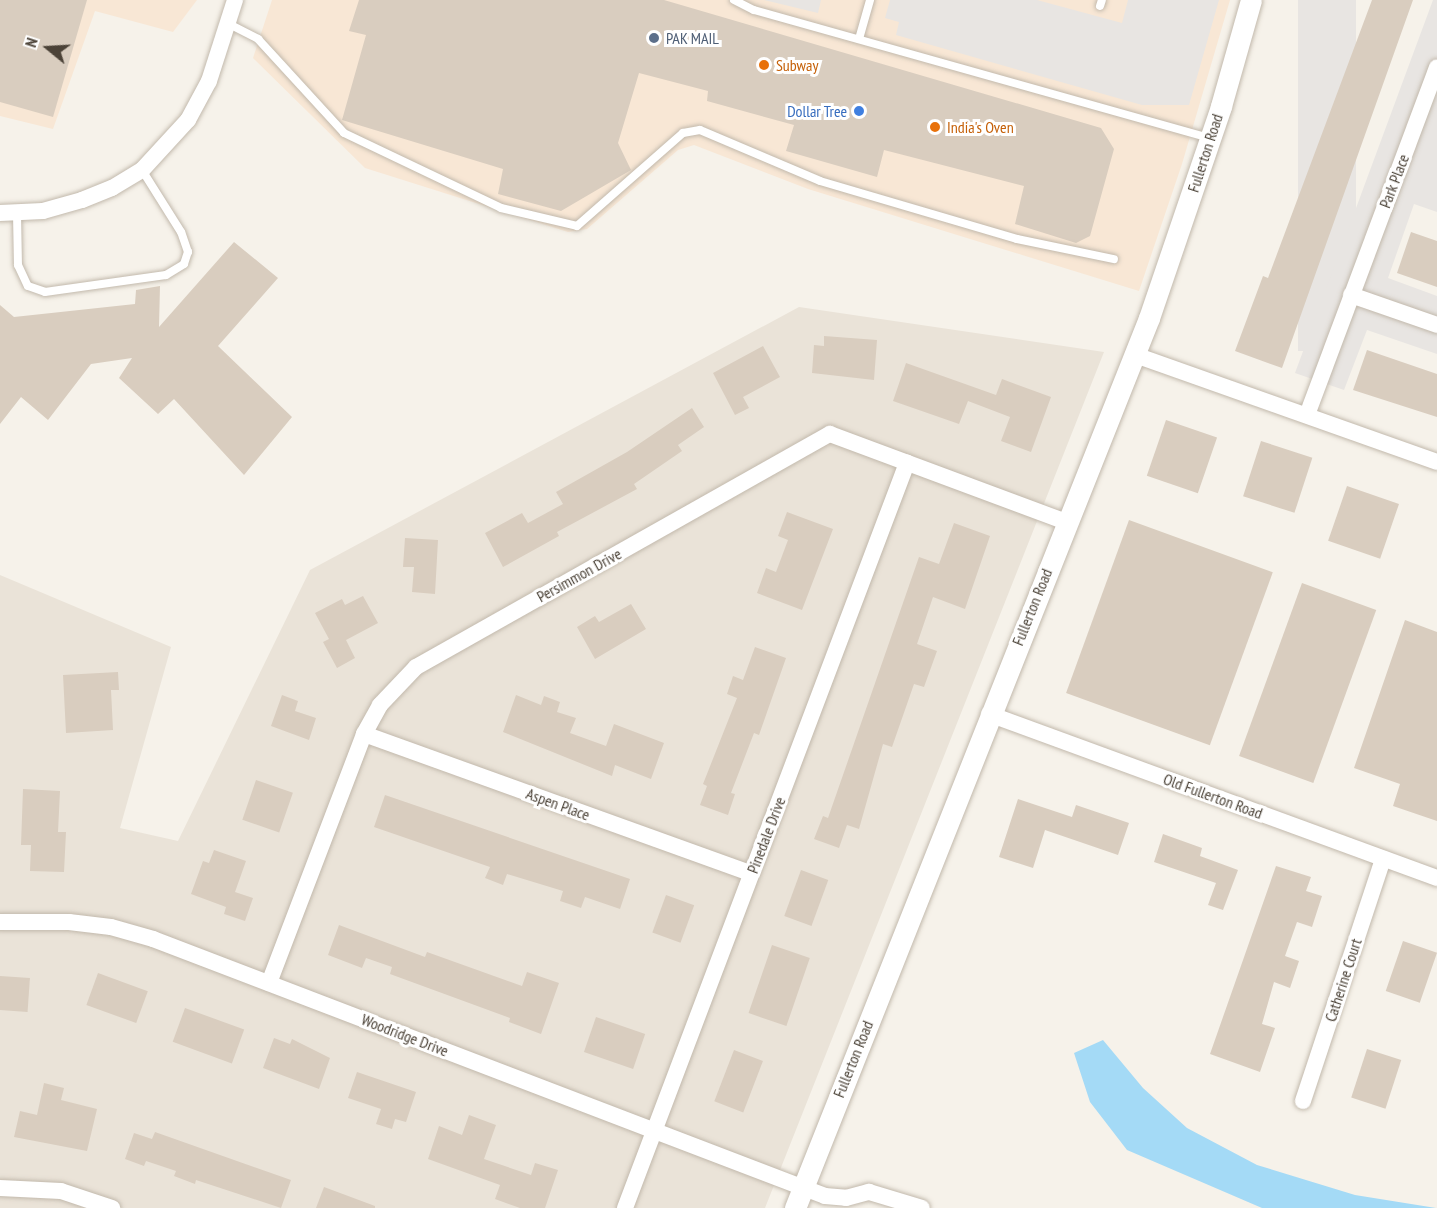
<!DOCTYPE html>
<html>
<head>
<meta charset="utf-8">
<style>
  body { margin:0 }
  #map { position:relative; width:1437px; height:1208px; overflow:hidden; background:#f6f2ea; font-family:"PT Sans Narrow",sans-serif }
  div>[style] { position:absolute }
  [style*='--x'] { left:calc(var(--x)*1px); top:calc(var(--y)*1px); width:calc(var(--w)*1px); rotate:calc(var(--a)*1deg) }
  .residential>* { inset:0; background:#eae3d8 }
  .commercial>* { inset:0; background:#f8e7d5 }
  .parking>* { inset:0; background:#e8e5e2; transform-origin:0 0 }
  .water>* { inset:0; background:#a4daf6 }
  .building>* { inset:0; background:#d9cdbf; transform-origin:0 0 }
  .roads { filter:drop-shadow(0 0 2px #c2b9ac) drop-shadow(0 0 2px #c2b9ac) }
  .service>* { height:8px; margin:-4px; padding:0 4px; transform-origin:4px; border-radius:4px; background:#fff }
  .minor>* { height:16px; margin:-8px; padding:0 8px; transform-origin:8px; border-radius:8px; background:#fff }
  .tertiary>* { height:21px; margin:-10.5px; padding:0 10.5px; transform-origin:10.5px; border-radius:10.5px; background:#fff }
  .dots>* { width:16px; height:16px; translate:-50% -50%; box-sizing:border-box; border:3px solid #fff; border-radius:50% }
  span { translate:-50% -50%; white-space:nowrap; text-align:center; line-height:1.15; -webkit-text-stroke:6px #fff; paint-order:stroke }
  .service-label { font-size:16px; color:#4e5e75 }
  .left { translate:0 -50%; text-align:left }
  .food-label { font-size:16px; color:#c56008 }
  .shop-label { font-size:16px; color:#366cbe }
  .right { translate:-100% -50%; text-align:right }
  .street-label { font-size:16px; color:#4b4237 }
  .north { position:absolute; left:18px; top:18px; width:60px; height:60px; -webkit-text-stroke:4px #fff; paint-order:stroke; rotate:288deg; font-size:16px; font-weight:700; line-height:24px; text-align:center; color:#4b4237 }
  .north::after { content:''; display:block; margin:auto; width:21px; height:27px; background:#4b4237; clip-path:polygon(50% 0,100% 100%,50% 72%,0 100%) }
</style>
</head>
<body>
<div id="map">
  <div class="residential">
    <i style="clip-path:polygon(799px 307px,1104px 352px,765px 1208px,0 1208px,0 575px,171px 647px,120px 828px,178px 841px,310px 570px)"></i>
  </div>
  <div class="commercial">
    <i style="clip-path:polygon(0 0,197px 0,173px 32px,95px 11px,53px 129px,0 116px)"></i>
    <i style="clip-path:polygon(272px 0,1230px 0,1182px 164px,1139px 291px,808px 189px,694px 145px,678px 150px,587px 229px,568px 232px,365px 168px,253px 58px)"></i>
  </div>
  <div class="parking">
    <i style="clip-path:polygon(764px 0,821px 0,818px 13px)"></i>
    <i style="clip-path:polygon(890px 0,1037px 0,1122px 23px,1128px 0,1219px 0,1189px 105px,1142px 105px,896px 35px,899px 22px,885px 18px)"></i>
    <i style="left:1298px;top:0;width:58px;height:351px"></i>
    <i style="clip-path:polygon(1433px 0,1437px 0,1437px 212px,1414px 204px,1388px 278px,1437px 296px,1437px 354px,1367px 330px,1344px 390px,1295px 373px)"></i>
  </div>
  <div class="water">
    <i style="clip-path:polygon(1103px 1040px,1143px 1088px,1187px 1128px,1257px 1165px,1355px 1195px,1436px 1208px,1262px 1208px,1127px 1150px,1090px 1102px,1074px 1053px)"></i>
  </div>
  <div class="building">
    <i style="clip-path:polygon(0 0,87px 0,53px 117px,0 102px)"></i>
    <i style="clip-path:polygon(359px 0,664px 0,1101px 128px,1114px 149px,1090px 236px,1076px 243px,1015px 224px,1024px 186px,884px 150px,877px 177px,786px 151px,794px 125px,707px 101px,708px 91px,639px 73px,618px 143px,631px 170px,561px 211px,498px 194px,503px 169px,342px 120px,366px 35px,349px 31px)"></i>
    <i style="clip-path:polygon(1372px 0,1413px 0,1282px 368px,1235px 351px,1263px 276px,1268px 278px)"></i>
    <i style="clip-path:polygon(1411px 232px,1437px 241px,1437px 287px,1397px 273px)"></i>
    <i style="clip-path:polygon(234px 242px,278px 278px,218px 346px,292px 417px,244px 475px,174px 399px,158px 414px,119px 378px,132px 358px,91px 364px,48px 420px,21px 397px,0 424px,0 305px,14px 317px,135px 304px,136px 290px,160px 286px,159px 327px)"></i>
    <i style="clip-path:polygon(824px 336px,877px 340px,874px 380px,812px 373px,814px 345px,824px 346px)"></i>
    <i style="clip-path:polygon(763px 346px,780px 377px,743px 397px,749px 408px,735px 415px,713px 373px)"></i>
    <i style="clip-path:polygon(1367px 350px,1437px 374px,1437px 417px,1353px 390px)"></i>
    <i style="clip-path:polygon(906px 363px,996px 395px,1002px 379px,1051px 397px,1031px 452px,1001px 441px,1010px 417px,968px 401px,959px 424px,893px 401px)"></i>
    <i style="clip-path:polygon(692px 408px,704px 427px,678px 445px,682px 451px,634px 484px,637px 489px,557px 532px,559px 536px,503px 567px,485px 533px,522px 513px,528px 523px,563px 504px,556px 492px,627px 452px)"></i>
    <i style="left:1166px;top:420px;width:54px;height:59px;rotate:19deg"></i>
    <i style="left:1261px;top:441px;width:54px;height:58px;rotate:18deg"></i>
    <i style="left:1347px;top:486px;width:55px;height:58px;rotate:19deg"></i>
    <i style="clip-path:polygon(787px 512px,833px 529px,802px 610px,757px 593px,766px 568px,776px 572px,788px 540px,778px 536px)"></i>
    <i style="left:1129px;top:520px;width:153px;height:184px;rotate:20deg"></i>
    <i style="clip-path:polygon(954px 523px,990px 536px,965px 609px,933px 597px,917px 644px,937px 651px,924px 687px,914px 684px,892px 747px,883px 744px,859px 829px,847px 825px,839px 848px,814px 839px,823px 816px,828px 818px,919px 557px,939px 564px)"></i>
    <i style="clip-path:polygon(405px 538px,438px 540px,435px 594px,412px 592px,414px 567px,403px 567px)"></i>
    <i style="left:1302px;top:583px;width:79px;height:184px;rotate:20deg"></i>
    <i style="clip-path:polygon(363px 596px,378px 623px,346px 640px,355px 658px,337px 668px,323px 642px,329px 639px,315px 613px,342px 599px,345px 605px)"></i>
    <i style="clip-path:polygon(631px 604px,646px 629px,595px 659px,577px 627px,595px 616px,599px 622px)"></i>
    <i style="clip-path:polygon(1405px 620px,1437px 632px,1437px 821px,1393px 806px,1400px 784px,1354px 768px)"></i>
    <i style="clip-path:polygon(755px 647px,786px 658px,759px 735px,754px 733px,731px 793px,735px 794px,728px 815px,700px 805px,707px 786px,703px 784px,737px 698px,727px 694px,733px 676px,743px 680px)"></i>
    <i style="clip-path:polygon(118px 672px,119px 690px,111px 690px,113px 730px,66px 733px,63px 675px)"></i>
    <i style="clip-path:polygon(282px 695px,298px 701px,295px 711px,316px 718px,309px 740px,271px 726px)"></i>
    <i style="clip-path:polygon(516px 695px,541px 705px,544px 696px,560px 702px,557px 712px,576px 718px,570px 733px,606px 746px,614px 724px,664px 743px,651px 779px,615px 765px,612px 776px,503px 732px)"></i>
    <i style="left:256px;top:780px;width:39px;height:42px;rotate:19deg"></i>
    <i style="clip-path:polygon(23px 789px,60px 791px,58px 832px,66px 832px,64px 872px,30px 871px,31px 845px,21px 845px)"></i>
    <i style="clip-path:polygon(385px 795px,630px 879px,620px 909px,585px 897px,581px 908px,560px 901px,563px 891px,507px 874px,503px 885px,485px 878px,490px 867px,374px 827px)"></i>
    <i style="clip-path:polygon(1018px 799px,1072px 817px,1076px 805px,1129px 823px,1118px 855px,1045px 830px,1033px 868px,999px 857px)"></i>
    <i style="clip-path:polygon(1163px 834px,1202px 848px,1200px 856px,1238px 870px,1223px 910px,1208px 905px,1216px 883px,1154px 862px)"></i>
    <i style="clip-path:polygon(214px 850px,246px 861px,235px 892px,253px 898px,245px 921px,224px 914px,226px 907px,191px 894px,203px 861px,209px 863px)"></i>
    <i style="clip-path:polygon(1276px 866px,1311px 877px,1306px 891px,1322px 896px,1312px 927px,1297px 922px,1285px 956px,1299px 961px,1290px 988px,1274px 982px,1262px 1024px,1275px 1028px,1260px 1072px,1210px 1054px)"></i>
    <i style="left:801px;top:870px;width:29px;height:49px;rotate:20deg"></i>
    <i style="left:666px;top:895px;width:30px;height:40px;rotate:20deg"></i>
    <i style="clip-path:polygon(339px 925px,425px 957px,427px 952px,522px 986px,527px 972px,559px 983px,541px 1034px,509px 1022px,510px 1018px,390px 974px,392px 967px,366px 958px,362px 968px,328px 955px)"></i>
    <i style="left:1403px;top:941px;width:36px;height:53px;rotate:19deg"></i>
    <i style="left:772px;top:945px;width:40px;height:72px;rotate:19deg"></i>
    <i style="left:98px;top:973px;width:53px;height:34px;rotate:20deg"></i>
    <i style="left:0;top:976px;width:30px;height:34px;rotate:4deg"></i>
    <i style="left:185px;top:1008px;width:63px;height:36px;rotate:20deg"></i>
    <i style="left:596px;top:1017px;width:52px;height:37px;rotate:19deg"></i>
    <i style="clip-path:polygon(274px 1038px,290px 1044px,292px 1039px,330px 1058px,319px 1089px,263px 1068px)"></i>
    <i style="left:1367px;top:1049px;width:36px;height:51px;rotate:18deg"></i>
    <i style="left:734px;top:1050px;width:31px;height:55px;rotate:21deg"></i>
    <i style="clip-path:polygon(357px 1072px,416px 1092px,406px 1122px,395px 1119px,392px 1129px,376px 1124px,381px 1109px,348px 1098px)"></i>
    <i style="clip-path:polygon(44px 1083px,64px 1088px,61px 1100px,97px 1109px,87px 1151px,14px 1137px,20px 1111px,37px 1115px)"></i>
    <i style="clip-path:polygon(469px 1115px,496px 1125px,484px 1159px,531px 1175px,535px 1163px,558px 1170px,545px 1208px,520px 1208px,495px 1199px,500px 1185px,428px 1159px,439px 1126px,462px 1135px)"></i>
    <i style="clip-path:polygon(155px 1132px,291px 1180px,281px 1208px,196px 1180px,195px 1184px,174px 1176px,176px 1171px,146px 1161px,144px 1166px,125px 1159px,134px 1133px,152px 1139px)"></i>
    <i style="clip-path:polygon(324px 1187px,375px 1206px,375px 1208px,316px 1208px)"></i>
  </div>
  <div class="roads">
    <div class="service">
      <i style="--x:734;--y:0;--w:22;--a:27"></i>
      <i style="--x:754;--y:10;--w:474;--a:15.7"></i>
      <i style="--x:1100;--y:6;--w:6;--a:-72"></i>
      <i style="--x:229;--y:24;--w:33;--a:27"></i>
      <i style="--x:258;--y:39;--w:127;--a:47.5"></i>
      <i style="--x:344;--y:133;--w:174;--a:25.5"></i>
      <i style="--x:501;--y:208;--w:78;--a:13.3"></i>
      <i style="--x:577;--y:226;--w:141;--a:-41.3"></i>
      <i style="--x:683;--y:133;--w:17;--a:-10"></i>
      <i style="--x:700;--y:130;--w:130;--a:23"></i>
      <i style="--x:820;--y:181;--w:205;--a:16.4"></i>
      <i style="--x:1017;--y:239;--w:99;--a:11.7"></i>
      <i style="--x:859;--y:39;--w:41;--a:-74.2"></i>
      <i style="--x:17;--y:214;--w:51;--a:88.9"></i>
      <i style="--x:18;--y:265;--w:23;--a:65"></i>
      <i style="--x:28;--y:286;--w:18;--a:19"></i>
      <i style="--x:45;--y:292;--w:122;--a:-8"></i>
      <i style="--x:166;--y:275;--w:21;--a:-31"></i>
      <i style="--x:184;--y:264;--w:13;--a:-72"></i>
      <i style="--x:188;--y:252;--w:21;--a:-109"></i>
      <i style="--x:181;--y:232;--w:73;--a:-122.2"></i>
    </div>
    <div class="minor">
      <i style="--x:0;--y:213;--w:43;--a:-2.7"></i>
      <i style="--x:43;--y:211;--w:41;--a:-15.8"></i>
      <i style="--x:82;--y:200;--w:32;--a:-22"></i>
      <i style="--x:112;--y:188;--w:35;--a:-31"></i>
      <i style="--x:142;--y:170;--w:68;--a:-47.4"></i>
      <i style="--x:188;--y:120;--w:44;--a:-61.7"></i>
      <i style="--x:209;--y:81;--w:85;--a:-72.2"></i>
      <i style="--x:1351;--y:295;--w:91;--a:19.2"></i>
      <i style="--x:1135;--y:355;--w:320;--a:19.5"></i>
      <i style="--x:1307;--y:415;--w:371;--a:-69.5"></i>
      <i style="--x:989;--y:714;--w:477;--a:20.1"></i>
      <i style="--x:364;--y:734;--w:411;--a:19.8"></i>
      <i style="--x:0;--y:922;--w:69;--a:0"></i>
      <i style="--x:69;--y:922;--w:42;--a:6.8"></i>
      <i style="--x:111;--y:927;--w:44;--a:15.9"></i>
      <i style="--x:153;--y:939;--w:719;--a:20.93"></i>
      <i style="--x:825;--y:1196;--w:21;--a:5"></i>
      <i style="--x:846;--y:1198;--w:24;--a:-15"></i>
      <i style="--x:869;--y:1192;--w:55;--a:16.8"></i>
      <i style="--x:269;--y:983;--w:267;--a:-69.1"></i>
      <i style="--x:364;--y:734;--w:33;--a:-61"></i>
      <i style="--x:380;--y:705;--w:52;--a:-46.5"></i>
      <i style="--x:416;--y:667;--w:475;--a:-29.4"></i>
      <i style="--x:830;--y:434;--w:252;--a:20.4"></i>
      <i style="--x:1303;--y:1101;--w:255;--a:-71.7"></i>
      <i style="--x:0;--y:1188;--w:61;--a:2.8"></i>
      <i style="--x:61;--y:1191;--w:54;--a:18.4"></i>
      <i style="--x:625;--y:1208;--w:797;--a:-69.27"></i>
    </div>
    <div class="tertiary">
      <i style="--x:795;--y:1208;--w:958;--a:-68.31"></i>
      <i style="--x:1149;--y:318;--w:224;--a:-71.2"></i>
      <i style="--x:1221;--y:106;--w:110;--a:-74.2"></i>
    </div>
  </div>
  <div class="dots">
    <i style="left:654px;top:38px;background:#5c6f8a"></i>
    <i style="left:764px;top:65px;background:#e8710a"></i>
    <i style="left:859px;top:111px;background:#3f7fe0"></i>
    <i style="left:935px;top:127px;background:#e8710a"></i>
  </div>
  <div class="service-label">
    <span class="left" style="left:666px;top:38px">PAK MAIL</span>
  </div>
  <div class="food-label">
    <span class="left" style="left:776px;top:65px">Subway</span>
    <span class="left" style="left:947px;top:127px">India's Oven</span>
  </div>
  <div class="shop-label">
    <span class="right" style="left:847px;top:111px">Dollar Tree</span>
  </div>
  <div class="street-label">
    <span style="left:1205px;top:153px;rotate:-72deg">Fullerton Road</span>
    <span style="left:1394px;top:181px;rotate:-69deg">Park Place</span>
    <span style="left:579px;top:575px;rotate:-29deg">Persimmon Drive</span>
    <span style="left:1032px;top:607px;rotate:-68deg">Fullerton Road</span>
    <span style="left:1213px;top:796px;rotate:20deg">Old Fullerton Road</span>
    <span style="left:558px;top:804px;rotate:20deg">Aspen Place</span>
    <span style="left:766px;top:835px;rotate:-69deg">Pinedale Drive</span>
    <span style="left:1343px;top:980px;rotate:-72deg">Catherine Court</span>
    <span style="left:405px;top:1035px;rotate:21deg">Woodridge Drive</span>
    <span style="left:853px;top:1059px;rotate:-68deg">Fullerton Road</span>
  </div>
  <div class="north">N</div>
</div>
</body>
</html>
